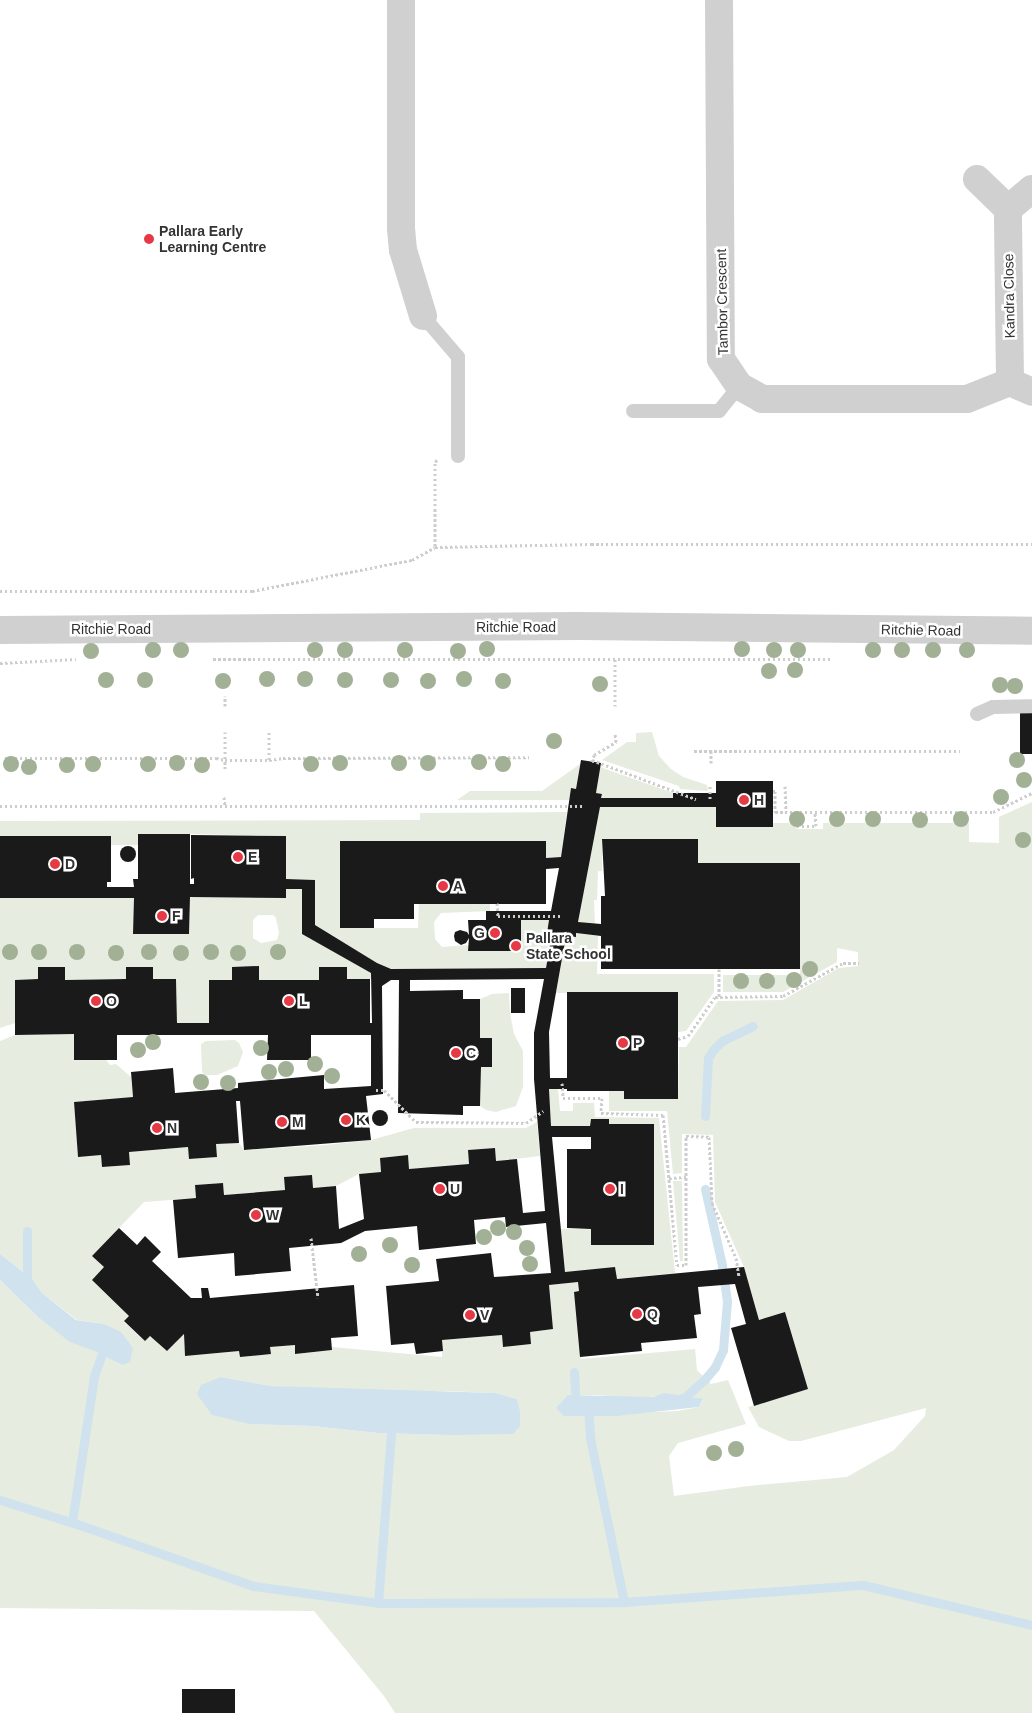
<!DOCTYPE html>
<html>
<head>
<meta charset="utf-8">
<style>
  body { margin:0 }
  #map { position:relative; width:1032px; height:1713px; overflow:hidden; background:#fff; font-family:Helvetica,sans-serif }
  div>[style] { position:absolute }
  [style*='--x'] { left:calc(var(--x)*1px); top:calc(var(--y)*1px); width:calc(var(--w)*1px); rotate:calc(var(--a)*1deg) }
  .green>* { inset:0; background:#e6ecdf }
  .water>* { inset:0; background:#cfe2ee }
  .stream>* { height:9px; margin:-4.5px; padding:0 4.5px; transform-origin:4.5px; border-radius:4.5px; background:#cfe2ee }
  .building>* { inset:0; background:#1a1a1a; transform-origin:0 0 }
  .round { border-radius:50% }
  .path>* { height:3px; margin-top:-1.5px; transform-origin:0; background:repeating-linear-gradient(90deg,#cdcdcd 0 2.5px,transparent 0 5px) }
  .service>* { height:14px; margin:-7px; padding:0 7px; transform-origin:7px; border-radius:7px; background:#d0d0d0 }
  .minor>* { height:28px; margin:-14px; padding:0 14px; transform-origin:14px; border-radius:14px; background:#d0d0d0 }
  .tertiary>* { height:28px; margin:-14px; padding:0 14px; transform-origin:14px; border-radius:14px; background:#d0d0d0 }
  .trees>* { width:16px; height:16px; margin:-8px; border-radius:50%; background:#a2b095 }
  .dots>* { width:14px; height:14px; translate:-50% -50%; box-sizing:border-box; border:2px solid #fff; border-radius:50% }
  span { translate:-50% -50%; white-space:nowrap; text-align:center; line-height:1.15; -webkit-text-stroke:5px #fff; paint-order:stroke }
  .poi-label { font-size:14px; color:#333; font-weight:700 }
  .left { translate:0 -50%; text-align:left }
  .right { translate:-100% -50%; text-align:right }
  .street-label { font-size:14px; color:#333 }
</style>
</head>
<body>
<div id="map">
  <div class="green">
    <i style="clip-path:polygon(652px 732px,659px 756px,671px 769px,683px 777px,707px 785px,708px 791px,680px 789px,679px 786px,602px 760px,627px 742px,636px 742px,636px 733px)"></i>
    <i style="clip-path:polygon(580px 764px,576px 789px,571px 788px,569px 800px,457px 800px,470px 791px,542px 791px)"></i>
    <i style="clip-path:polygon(600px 767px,673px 793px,673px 798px,601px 798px,602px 794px,596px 793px)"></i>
    <i style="clip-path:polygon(evenodd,1032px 802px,1032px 1713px,395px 1713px,384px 1696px,314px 1611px,0 1608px,0 1280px,38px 1317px,122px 1365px,104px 1324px,77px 1320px,42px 1293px,33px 1280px,0 1254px,0 1041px,15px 1035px,74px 1034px,74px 1060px,106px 1060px,110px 1065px,116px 1064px,131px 1077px,133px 1097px,74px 1102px,78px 1156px,101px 1155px,102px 1167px,130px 1165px,129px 1152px,188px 1147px,190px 1159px,217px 1157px,216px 1144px,239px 1143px,244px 1150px,326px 1145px,371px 1140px,414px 1128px,526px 1128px,537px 1122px,540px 1156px,496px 1161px,495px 1148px,468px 1150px,469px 1164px,409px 1169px,408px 1155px,380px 1158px,381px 1172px,359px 1174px,336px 1186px,313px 1188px,284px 1177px,285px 1190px,224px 1195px,223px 1183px,195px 1185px,196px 1198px,144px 1202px,92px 1256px,104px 1267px,92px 1280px,129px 1316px,124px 1322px,145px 1341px,150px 1336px,167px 1351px,184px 1334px,185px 1356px,239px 1351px,240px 1357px,271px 1354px,270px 1347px,295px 1345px,296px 1354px,332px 1350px,332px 1347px,442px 1357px,442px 1340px,502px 1335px,503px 1347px,531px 1344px,530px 1332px,553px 1329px,549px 1285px,578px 1282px,579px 1291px,574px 1292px,581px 1359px,695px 1349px,697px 1370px,711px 1384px,728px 1380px,746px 1424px,678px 1443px,669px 1456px,674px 1496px,749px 1486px,847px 1477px,894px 1450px,925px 1416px,926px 1408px,801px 1441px,789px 1441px,759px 1427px,748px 1407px,808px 1389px,785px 1312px,759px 1320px,744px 1267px,715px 1202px,713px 1135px,682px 1134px,682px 1173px,673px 1174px,667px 1111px,609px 1111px,609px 1091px,624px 1091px,624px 1099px,678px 1099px,679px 1047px,686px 1047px,718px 1001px,783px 1000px,839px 968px,858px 966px,858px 952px,837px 948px,837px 962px,783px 992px,723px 992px,723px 975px,800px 975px,800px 863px,698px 863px,698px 839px,602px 839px,602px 871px,598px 871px,597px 900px,594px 900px,595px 925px,578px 922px,600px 807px,716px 807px,716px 827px,772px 827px,773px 823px,797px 823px,797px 829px,823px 829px,823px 823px,969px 823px,969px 842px,999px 843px,999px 817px,1032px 802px,221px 1377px,271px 1386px,389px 1392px,446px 1391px,496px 1393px,517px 1399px,447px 1435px,378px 1433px,312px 1426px,250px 1424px,221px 1377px,1032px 802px,568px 1395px,598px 1395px,629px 1398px,681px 1395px,703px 1400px,699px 1407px,677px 1411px,564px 1416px,568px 1395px)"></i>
    <i style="clip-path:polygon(567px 812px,561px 857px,546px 858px,546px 841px,340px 842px,340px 928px,418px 928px,419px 904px,490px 904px,490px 911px,441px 913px,434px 922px,435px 939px,442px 947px,469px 945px,469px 951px,521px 951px,521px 920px,549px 920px,547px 932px,552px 933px,546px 968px,391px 969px,377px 963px,315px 925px,315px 880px,286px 879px,286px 836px,190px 834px,138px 845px,111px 845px,110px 836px,0 836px,0 821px,420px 820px,420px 813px)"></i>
    <i style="clip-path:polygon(evenodd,286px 889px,302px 889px,302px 934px,371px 973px,371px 979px,347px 979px,346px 967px,319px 967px,319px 980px,259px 980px,258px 967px,232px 967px,232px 980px,209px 980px,209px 1023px,177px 1023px,176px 979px,153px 979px,153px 967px,126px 967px,126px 979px,65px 980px,65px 967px,38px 967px,38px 979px,15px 980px,15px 1023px,0 1028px,0 898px,134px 898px,134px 934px,189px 934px,190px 897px,285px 898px,286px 889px,258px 915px,273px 915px,276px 918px,279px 933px,277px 940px,261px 943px,253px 938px,253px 920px,258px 915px)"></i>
    <i style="clip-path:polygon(576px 933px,598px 936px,597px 974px,714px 974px,714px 992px,686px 1031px,678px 1032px,678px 992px,556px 993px,566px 936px,576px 937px)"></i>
    <i style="clip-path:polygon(509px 993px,510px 1013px,514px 1034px,523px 1051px,523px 1087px,516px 1106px,496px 1112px,486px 1110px,480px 1106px,481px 1067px,492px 1067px,480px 1038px,480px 999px,492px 994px)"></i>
    <i style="clip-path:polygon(235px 1040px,239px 1043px,243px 1052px,238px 1066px,217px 1075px,205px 1075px,202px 1072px,201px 1044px,206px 1041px)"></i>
    <i style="clip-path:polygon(549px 1089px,558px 1089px,560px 1111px,573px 1111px,573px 1103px,594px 1103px,595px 1117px,659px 1118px,675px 1273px,617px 1279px,565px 1272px,561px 1229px,591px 1229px,592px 1245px,654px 1245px,654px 1124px,609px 1124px,609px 1119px,591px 1119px,590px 1126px,551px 1126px)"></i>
    <i style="clip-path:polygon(673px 1181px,682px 1181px,683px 1261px,680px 1261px)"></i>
  </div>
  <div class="water">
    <i style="clip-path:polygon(0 1254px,33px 1280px,42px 1293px,76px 1320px,104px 1324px,121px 1332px,133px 1348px,130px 1362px,122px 1365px,97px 1352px,70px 1342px,38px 1317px,0 1280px)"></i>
    <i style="clip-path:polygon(221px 1377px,271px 1386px,496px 1393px,517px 1399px,520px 1412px,520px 1426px,513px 1434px,447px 1435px,378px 1433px,312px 1426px,250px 1424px,212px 1415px,197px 1394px,201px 1385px)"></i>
    <i style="clip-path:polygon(664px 1393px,703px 1399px,699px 1407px,616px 1416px,564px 1416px,556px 1408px,568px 1395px,653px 1397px)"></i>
  </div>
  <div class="stream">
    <i style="--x:705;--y:1116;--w:58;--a:-87"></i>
    <i style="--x:708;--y:1058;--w:9;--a:-58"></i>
    <i style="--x:713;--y:1050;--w:13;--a:-45"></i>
    <i style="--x:722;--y:1041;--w:34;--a:-26"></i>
    <i style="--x:27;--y:1286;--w:55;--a:-90"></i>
    <i style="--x:574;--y:1372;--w:34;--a:87"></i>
    <i style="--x:675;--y:1400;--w:9;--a:-13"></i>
    <i style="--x:684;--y:1398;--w:28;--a:-42"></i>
    <i style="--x:705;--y:1379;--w:16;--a:-50"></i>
    <i style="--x:715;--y:1367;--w:19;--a:-65"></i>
    <i style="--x:723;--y:1350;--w:49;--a:-85.3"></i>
    <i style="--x:727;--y:1301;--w:36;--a:-98"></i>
    <i style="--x:722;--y:1265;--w:78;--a:-102.6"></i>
    <i style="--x:588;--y:1407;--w:31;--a:86"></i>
    <i style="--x:590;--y:1438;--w:167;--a:78.3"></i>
    <i style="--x:0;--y:1500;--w:84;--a:17.4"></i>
    <i style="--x:80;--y:1525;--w:183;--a:19.4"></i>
    <i style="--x:253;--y:1586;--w:126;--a:7.7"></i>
    <i style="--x:378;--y:1603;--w:246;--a:-0.2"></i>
    <i style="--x:624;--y:1602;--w:240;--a:-4.1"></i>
    <i style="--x:863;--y:1585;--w:174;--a:13.3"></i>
    <i style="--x:72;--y:1522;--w:148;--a:-81.4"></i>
    <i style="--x:94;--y:1376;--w:35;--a:-70"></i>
    <i style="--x:378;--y:1603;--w:181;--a:-85.6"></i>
  </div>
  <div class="building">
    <i style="left:1020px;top:711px;width:12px;height:43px"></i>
    <i style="clip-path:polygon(581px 760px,601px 763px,596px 793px,602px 794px,601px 798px,673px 798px,673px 793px,716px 793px,716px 781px,773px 781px,773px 827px,716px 827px,716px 807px,600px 807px,578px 922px,601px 924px,601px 896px,605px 896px,602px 839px,698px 839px,698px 863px,800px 863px,800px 969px,601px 969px,601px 936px,576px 933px,576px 937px,566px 936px,549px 1032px,550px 1078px,567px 1078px,567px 992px,678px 992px,678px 1099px,624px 1099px,624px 1091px,567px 1091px,567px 1089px,549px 1089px,551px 1126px,590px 1126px,591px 1119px,609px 1119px,609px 1124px,654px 1124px,654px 1245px,591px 1245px,591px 1229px,567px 1228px,567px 1149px,591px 1149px,591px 1137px,552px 1137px,565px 1272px,615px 1267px,617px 1279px,744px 1267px,759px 1320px,785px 1312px,808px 1389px,754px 1406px,731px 1328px,746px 1324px,735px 1284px,698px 1287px,701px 1314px,694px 1315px,697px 1338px,641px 1343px,642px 1351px,580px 1357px,574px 1292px,579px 1291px,578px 1282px,549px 1285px,553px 1329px,530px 1332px,531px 1344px,503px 1347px,502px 1335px,442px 1340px,443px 1351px,416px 1354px,414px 1343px,391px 1345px,386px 1286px,439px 1281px,436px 1259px,491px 1253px,494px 1277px,551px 1273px,546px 1223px,506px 1227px,505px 1217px,474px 1220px,476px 1244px,419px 1250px,417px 1226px,365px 1231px,341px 1243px,289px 1248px,291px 1271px,235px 1276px,234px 1253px,178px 1258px,173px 1200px,196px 1198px,195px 1185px,223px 1183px,224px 1195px,285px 1190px,284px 1177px,312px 1175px,313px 1188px,336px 1186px,339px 1229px,364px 1219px,359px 1174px,381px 1172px,380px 1158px,408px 1155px,409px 1169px,469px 1164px,468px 1150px,495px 1148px,496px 1161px,517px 1159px,523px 1213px,545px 1211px,534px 1079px,534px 1033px,544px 979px,410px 980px,410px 991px,463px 990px,463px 999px,480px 999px,480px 1038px,492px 1038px,492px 1067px,481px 1067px,480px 1106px,463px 1106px,463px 1115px,398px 1113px,399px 980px,391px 980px,382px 986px,383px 1094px,366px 1096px,371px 1140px,244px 1150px,240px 1101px,236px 1101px,239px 1143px,216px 1144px,217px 1157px,189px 1159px,188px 1147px,129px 1152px,130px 1165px,102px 1167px,101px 1155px,78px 1157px,74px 1102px,133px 1097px,131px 1072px,173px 1068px,175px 1093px,238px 1088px,238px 1083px,324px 1075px,324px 1089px,371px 1086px,371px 1035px,311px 1035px,311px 1060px,267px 1060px,268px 1035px,117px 1035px,117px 1060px,74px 1060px,74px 1034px,15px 1035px,15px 980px,38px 979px,38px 967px,65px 967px,65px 980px,126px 979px,126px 967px,153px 967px,153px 979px,176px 979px,177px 1023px,209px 1023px,209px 980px,232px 980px,232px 967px,259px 966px,259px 980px,319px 980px,319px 967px,347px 967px,347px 979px,370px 979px,370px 1023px,372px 1023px,371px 973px,302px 934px,302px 889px,286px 889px,286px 898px,190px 897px,189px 934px,133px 934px,134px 898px,0 898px,0 836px,111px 836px,111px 882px,107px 882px,107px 887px,134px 887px,133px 879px,138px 879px,138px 834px,190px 834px,190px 884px,194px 884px,194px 878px,191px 879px,191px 835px,286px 836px,286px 879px,315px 880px,315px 925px,377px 963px,391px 969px,546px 968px,552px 933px,547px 933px,549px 920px,521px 920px,521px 951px,468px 951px,469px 938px,466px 943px,461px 945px,455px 941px,454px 936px,455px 932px,460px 930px,467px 932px,469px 935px,468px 920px,486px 920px,486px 911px,551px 911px,559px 868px,546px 869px,546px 904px,414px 904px,414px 919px,374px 919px,374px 928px,340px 928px,340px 841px,546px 841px,546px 858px,561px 857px,571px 788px,576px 789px)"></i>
    <i class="round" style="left:120px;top:846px;width:16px;height:16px"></i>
    <i style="left:511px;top:988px;width:14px;height:25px"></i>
    <i class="round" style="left:372px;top:1110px;width:16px;height:16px"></i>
    <i style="clip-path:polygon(119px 1228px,137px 1245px,145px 1236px,161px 1252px,152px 1261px,191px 1298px,202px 1298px,201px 1288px,208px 1288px,210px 1298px,354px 1285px,358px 1336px,331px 1338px,332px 1350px,295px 1354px,295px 1345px,270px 1347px,271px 1354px,240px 1357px,239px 1351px,185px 1356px,184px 1334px,167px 1351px,150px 1336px,145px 1341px,124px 1321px,129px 1316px,92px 1280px,104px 1267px,92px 1256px)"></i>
    <i style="left:182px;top:1689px;width:53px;height:24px"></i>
  </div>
  <div class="path">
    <i style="--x:435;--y:546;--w:85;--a:-90"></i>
    <i style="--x:435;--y:461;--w:3;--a:-18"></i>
    <i style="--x:0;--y:591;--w:252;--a:0"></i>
    <i style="--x:252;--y:591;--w:163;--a:-11"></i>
    <i style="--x:412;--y:560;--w:26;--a:-29"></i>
    <i style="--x:435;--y:547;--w:156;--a:-1.1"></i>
    <i style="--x:591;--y:544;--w:441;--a:0"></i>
    <i style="--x:213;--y:659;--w:618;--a:0"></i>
    <i style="--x:615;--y:659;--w:47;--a:90"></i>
    <i style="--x:0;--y:663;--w:76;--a:-3"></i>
    <i style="--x:225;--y:706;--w:10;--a:-90"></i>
    <i style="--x:694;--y:751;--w:266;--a:0"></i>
    <i style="--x:5;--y:758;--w:211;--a:0"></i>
    <i style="--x:216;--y:758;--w:9;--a:13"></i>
    <i style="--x:225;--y:760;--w:44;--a:0"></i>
    <i style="--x:269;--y:760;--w:14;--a:-8"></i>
    <i style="--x:283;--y:758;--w:246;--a:-0.2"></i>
    <i style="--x:269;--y:760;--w:28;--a:-90"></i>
    <i style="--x:592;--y:760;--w:111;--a:20.6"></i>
    <i style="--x:592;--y:762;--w:7;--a:-74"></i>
    <i style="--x:594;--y:755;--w:26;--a:-31"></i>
    <i style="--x:616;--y:742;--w:9;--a:-96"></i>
    <i style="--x:711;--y:763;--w:12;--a:-90"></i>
    <i style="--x:225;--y:769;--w:37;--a:-90"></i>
    <i style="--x:785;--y:786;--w:26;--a:88"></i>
    <i style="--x:773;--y:791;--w:2;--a:0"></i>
    <i style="--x:775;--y:791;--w:21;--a:90"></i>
    <i style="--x:775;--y:812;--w:218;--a:0"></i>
    <i style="--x:993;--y:812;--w:43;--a:-26"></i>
    <i style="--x:224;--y:797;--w:9;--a:84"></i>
    <i style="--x:710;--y:799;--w:13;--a:-90"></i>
    <i style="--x:0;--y:806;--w:582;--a:0"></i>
    <i style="--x:797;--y:826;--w:19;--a:0"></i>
    <i style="--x:816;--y:826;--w:14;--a:-94"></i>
    <i style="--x:497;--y:903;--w:13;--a:86"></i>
    <i style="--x:498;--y:916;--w:65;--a:0"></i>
    <i style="--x:719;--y:969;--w:28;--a:90"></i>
    <i style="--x:678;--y:1039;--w:10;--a:-17"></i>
    <i style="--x:688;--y:1036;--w:47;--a:-55.3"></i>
    <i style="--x:715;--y:997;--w:68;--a:-0.8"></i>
    <i style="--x:783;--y:996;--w:68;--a:-28.8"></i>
    <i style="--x:843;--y:963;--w:16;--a:0"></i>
    <i style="--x:562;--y:1083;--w:15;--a:86"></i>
    <i style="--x:563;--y:1098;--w:39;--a:0"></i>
    <i style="--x:602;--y:1098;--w:15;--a:94"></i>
    <i style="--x:601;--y:1113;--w:62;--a:1.8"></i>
    <i style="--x:663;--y:1115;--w:151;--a:84.7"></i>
    <i style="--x:677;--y:1265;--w:9;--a:0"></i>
    <i style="--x:686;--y:1265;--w:129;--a:-90"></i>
    <i style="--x:686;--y:1136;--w:23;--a:2"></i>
    <i style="--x:709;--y:1137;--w:66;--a:87.4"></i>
    <i style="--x:712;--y:1203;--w:60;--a:66.4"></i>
    <i style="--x:736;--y:1258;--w:18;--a:81"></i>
    <i style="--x:376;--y:1090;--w:8;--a:0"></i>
    <i style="--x:384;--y:1090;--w:45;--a:45"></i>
    <i style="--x:416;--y:1122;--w:110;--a:0.5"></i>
    <i style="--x:526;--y:1123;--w:21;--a:-35"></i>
    <i style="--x:669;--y:1178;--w:17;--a:-3"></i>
    <i style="--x:311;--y:1238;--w:60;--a:83.3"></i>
  </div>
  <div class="service">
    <i style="--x:423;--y:316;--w:54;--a:49.5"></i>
    <i style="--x:458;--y:357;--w:99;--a:90"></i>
    <i style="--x:633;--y:411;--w:86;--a:0"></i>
    <i style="--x:719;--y:411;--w:32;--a:-51"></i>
    <i style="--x:977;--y:714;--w:17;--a:-24"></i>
    <i style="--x:993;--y:707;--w:39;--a:-1"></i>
  </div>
  <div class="minor">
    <i style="--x:401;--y:0;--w:228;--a:90"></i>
    <i style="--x:401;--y:228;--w:22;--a:85"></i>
    <i style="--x:403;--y:250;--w:69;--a:73.1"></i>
    <i style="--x:719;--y:0;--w:359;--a:89.7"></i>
    <i style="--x:721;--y:359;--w:32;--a:56"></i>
    <i style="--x:739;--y:386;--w:26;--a:29"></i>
    <i style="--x:762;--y:399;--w:205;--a:0"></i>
    <i style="--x:967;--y:399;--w:46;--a:-21.6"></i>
    <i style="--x:1010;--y:382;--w:24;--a:24"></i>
    <i style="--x:977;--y:179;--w:43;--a:44.1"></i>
    <i style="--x:1010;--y:382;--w:173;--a:-90.7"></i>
    <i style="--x:1008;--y:209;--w:31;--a:-40"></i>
  </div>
  <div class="tertiary">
    <i style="--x:0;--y:630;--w:580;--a:-0.4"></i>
    <i style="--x:580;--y:626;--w:452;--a:0.6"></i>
  </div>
  <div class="trees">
    <i style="left:487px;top:649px"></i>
    <i style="left:742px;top:649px"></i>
    <i style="left:153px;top:650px"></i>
    <i style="left:181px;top:650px"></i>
    <i style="left:315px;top:650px"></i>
    <i style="left:345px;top:650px"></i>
    <i style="left:405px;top:650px"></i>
    <i style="left:774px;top:650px"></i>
    <i style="left:798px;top:650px"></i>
    <i style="left:873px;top:650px"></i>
    <i style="left:902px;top:650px"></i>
    <i style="left:933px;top:650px"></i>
    <i style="left:967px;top:650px"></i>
    <i style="left:91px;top:651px"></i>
    <i style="left:458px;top:651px"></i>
    <i style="left:795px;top:670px"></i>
    <i style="left:769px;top:671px"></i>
    <i style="left:267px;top:679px"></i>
    <i style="left:305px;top:679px"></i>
    <i style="left:464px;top:679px"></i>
    <i style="left:106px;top:680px"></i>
    <i style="left:145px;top:680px"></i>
    <i style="left:345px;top:680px"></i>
    <i style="left:391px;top:680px"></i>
    <i style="left:223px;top:681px"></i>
    <i style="left:428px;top:681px"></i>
    <i style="left:503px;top:681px"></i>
    <i style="left:600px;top:684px"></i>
    <i style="left:1000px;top:685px"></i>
    <i style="left:1015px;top:686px"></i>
    <i style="left:554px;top:741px"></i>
    <i style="left:1017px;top:760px"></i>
    <i style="left:479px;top:762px"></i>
    <i style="left:177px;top:763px"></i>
    <i style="left:340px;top:763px"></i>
    <i style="left:399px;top:763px"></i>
    <i style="left:428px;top:763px"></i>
    <i style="left:11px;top:764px"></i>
    <i style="left:93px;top:764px"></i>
    <i style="left:148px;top:764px"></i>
    <i style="left:311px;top:764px"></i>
    <i style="left:503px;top:764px"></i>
    <i style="left:67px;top:765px"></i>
    <i style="left:202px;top:765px"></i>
    <i style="left:29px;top:767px"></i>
    <i style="left:1024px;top:780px"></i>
    <i style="left:1001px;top:797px"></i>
    <i style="left:797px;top:819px"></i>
    <i style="left:837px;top:819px"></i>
    <i style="left:873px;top:819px"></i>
    <i style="left:961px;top:819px"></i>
    <i style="left:920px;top:820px"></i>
    <i style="left:1023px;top:840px"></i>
    <i style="left:10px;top:952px"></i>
    <i style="left:39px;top:952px"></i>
    <i style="left:77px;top:952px"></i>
    <i style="left:149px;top:952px"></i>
    <i style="left:211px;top:952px"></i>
    <i style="left:278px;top:952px"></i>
    <i style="left:116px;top:953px"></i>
    <i style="left:181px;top:953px"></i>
    <i style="left:238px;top:953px"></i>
    <i style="left:810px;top:969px"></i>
    <i style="left:794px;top:980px"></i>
    <i style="left:741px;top:981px"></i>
    <i style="left:767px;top:981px"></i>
    <i style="left:153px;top:1042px"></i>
    <i style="left:261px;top:1048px"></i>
    <i style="left:138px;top:1050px"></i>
    <i style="left:315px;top:1064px"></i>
    <i style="left:286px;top:1069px"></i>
    <i style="left:269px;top:1072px"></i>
    <i style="left:332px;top:1076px"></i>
    <i style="left:201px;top:1082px"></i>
    <i style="left:228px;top:1083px"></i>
    <i style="left:498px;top:1228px"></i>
    <i style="left:514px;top:1232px"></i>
    <i style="left:484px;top:1237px"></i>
    <i style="left:390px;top:1245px"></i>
    <i style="left:527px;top:1248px"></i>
    <i style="left:359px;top:1254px"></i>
    <i style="left:530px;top:1264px"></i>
    <i style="left:412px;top:1265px"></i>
    <i style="left:736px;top:1449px"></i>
    <i style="left:714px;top:1453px"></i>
  </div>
  <div class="dots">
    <i style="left:149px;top:239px;background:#e63946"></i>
    <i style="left:744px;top:800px;background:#e63946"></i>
    <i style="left:238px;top:857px;background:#e63946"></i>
    <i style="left:55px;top:864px;background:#e63946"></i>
    <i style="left:443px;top:886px;background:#e63946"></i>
    <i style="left:162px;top:916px;background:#e63946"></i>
    <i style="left:495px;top:933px;background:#e63946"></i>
    <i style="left:516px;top:946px;background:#e63946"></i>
    <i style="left:96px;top:1001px;background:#e63946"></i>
    <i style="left:289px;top:1001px;background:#e63946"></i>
    <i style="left:623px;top:1043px;background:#e63946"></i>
    <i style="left:456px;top:1053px;background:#e63946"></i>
    <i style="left:346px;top:1120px;background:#e63946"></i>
    <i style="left:282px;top:1122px;background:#e63946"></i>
    <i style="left:157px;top:1128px;background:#e63946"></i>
    <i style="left:440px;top:1189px;background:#e63946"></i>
    <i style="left:610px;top:1189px;background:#e63946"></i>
    <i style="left:256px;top:1215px;background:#e63946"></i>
    <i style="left:637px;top:1314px;background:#e63946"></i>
    <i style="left:470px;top:1315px;background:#e63946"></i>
  </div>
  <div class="poi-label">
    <span class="left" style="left:159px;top:239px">Pallara Early<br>Learning Centre</span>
    <span class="left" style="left:754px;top:800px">H</span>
    <span class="left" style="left:248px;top:857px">E</span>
    <span class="left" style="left:65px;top:864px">D</span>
    <span class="left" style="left:453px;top:886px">A</span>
    <span class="left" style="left:172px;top:916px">F</span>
    <span class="right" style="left:485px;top:933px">G</span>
    <span class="left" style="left:526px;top:946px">Pallara<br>State School</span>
    <span class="left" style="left:106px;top:1001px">O</span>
    <span class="left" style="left:299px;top:1001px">L</span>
    <span class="left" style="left:633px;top:1043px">P</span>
    <span class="left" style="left:466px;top:1053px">C</span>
    <span class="left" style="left:356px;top:1120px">K</span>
    <span class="left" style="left:292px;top:1122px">M</span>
    <span class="left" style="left:167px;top:1128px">N</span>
    <span class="left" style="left:450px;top:1189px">U</span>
    <span class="left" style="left:620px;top:1189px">I</span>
    <span class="left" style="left:266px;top:1215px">W</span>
    <span class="left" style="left:647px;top:1314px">Q</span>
    <span class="left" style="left:480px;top:1315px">V</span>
  </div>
  <div class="street-label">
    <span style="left:1009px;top:296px;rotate:-91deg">Kandra Close</span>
    <span style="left:722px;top:302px;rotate:-91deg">Tambor Crescent</span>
    <span style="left:516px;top:627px">Ritchie Road</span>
    <span style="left:111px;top:629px">Ritchie Road</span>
    <span style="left:921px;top:630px;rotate:1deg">Ritchie Road</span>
  </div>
</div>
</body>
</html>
